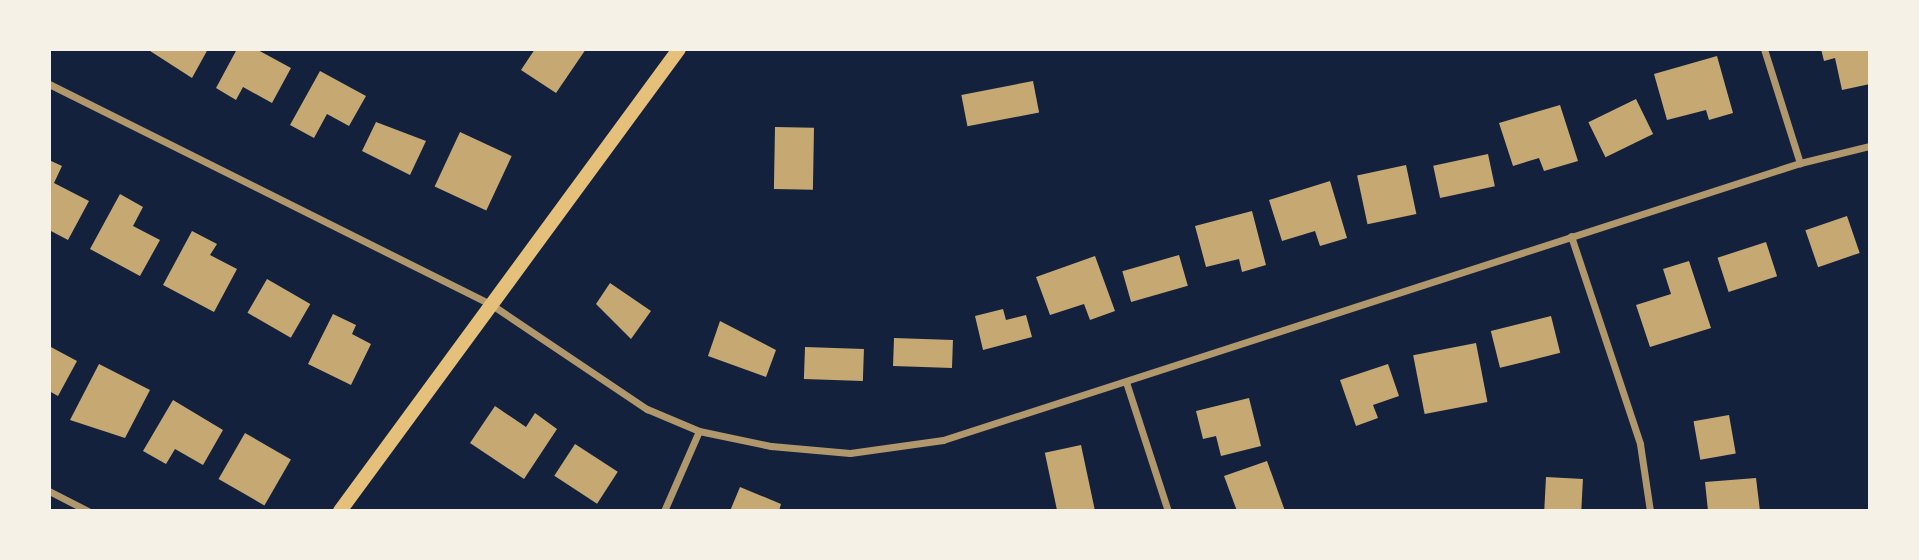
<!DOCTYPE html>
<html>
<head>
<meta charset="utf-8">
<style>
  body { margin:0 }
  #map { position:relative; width:1919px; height:560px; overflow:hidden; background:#14213d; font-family:Manrope,sans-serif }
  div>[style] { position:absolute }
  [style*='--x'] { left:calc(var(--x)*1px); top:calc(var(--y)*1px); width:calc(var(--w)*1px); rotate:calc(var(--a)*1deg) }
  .building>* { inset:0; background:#c6a872; transform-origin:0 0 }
  .minor>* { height:7px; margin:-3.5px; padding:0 3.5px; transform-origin:3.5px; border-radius:3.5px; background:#b1986c }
  .secondary>* { height:14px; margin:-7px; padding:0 7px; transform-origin:7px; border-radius:7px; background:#e5c07b }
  span { translate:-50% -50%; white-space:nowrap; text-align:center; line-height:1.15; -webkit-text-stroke:5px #f6f1e7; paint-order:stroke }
  .frame { position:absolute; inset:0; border:51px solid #f6f1e7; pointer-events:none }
</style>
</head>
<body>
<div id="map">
  <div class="building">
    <i style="clip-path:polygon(147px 49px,208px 49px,192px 78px)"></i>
    <i style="clip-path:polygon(237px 49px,256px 49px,291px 68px,272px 103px,243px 87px,236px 100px,216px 88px)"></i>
    <i style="clip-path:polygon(535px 49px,586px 49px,556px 93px,521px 70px)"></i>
    <i style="clip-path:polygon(1821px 49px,1870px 49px,1870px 84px,1842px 90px,1835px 58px,1824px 61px)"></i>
    <i style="clip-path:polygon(1717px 56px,1733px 113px,1709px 120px,1706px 110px,1667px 120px,1654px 74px)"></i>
    <i style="clip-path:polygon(320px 71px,366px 96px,349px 126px,327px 114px,314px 138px,290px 125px)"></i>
    <i style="left:1033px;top:81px;width:32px;height:73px;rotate:79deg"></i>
    <i style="left:1636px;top:99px;width:39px;height:53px;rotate:64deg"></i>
    <i style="clip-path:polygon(1560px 105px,1578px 161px,1544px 171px,1539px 158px,1513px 166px,1499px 123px)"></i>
    <i style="clip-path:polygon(376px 122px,426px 141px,410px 175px,362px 151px)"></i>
    <i style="left:775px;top:127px;width:39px;height:62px;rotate:1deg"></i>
    <i style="left:460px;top:132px;width:57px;height:60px;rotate:25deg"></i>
    <i style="left:1488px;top:154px;width:33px;height:56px;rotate:78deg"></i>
    <i style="clip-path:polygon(49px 160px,62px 166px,54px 183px,89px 201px,68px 240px,49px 230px)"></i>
    <i style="left:1406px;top:165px;width:50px;height:50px;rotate:78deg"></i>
    <i style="clip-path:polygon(1330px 181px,1347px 238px,1320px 246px,1315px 231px,1282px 241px,1269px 200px)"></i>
    <i style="clip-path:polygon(120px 194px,143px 207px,133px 226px,160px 240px,140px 276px,90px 249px)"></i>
    <i style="clip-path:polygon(1252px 211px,1266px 265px,1242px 272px,1239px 259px,1206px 267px,1195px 226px)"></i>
    <i style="left:1847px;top:216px;width:39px;height:44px;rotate:71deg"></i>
    <i style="clip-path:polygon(192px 231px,217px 244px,210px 255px,237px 269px,214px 312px,163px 285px)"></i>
    <i style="left:1766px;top:242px;width:36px;height:51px;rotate:72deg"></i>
    <i style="left:1179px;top:255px;width:32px;height:59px;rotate:74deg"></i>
    <i style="clip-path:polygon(1095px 256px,1115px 311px,1090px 320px,1084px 304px,1050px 315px,1036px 277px)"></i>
    <i style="clip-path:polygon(1689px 261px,1711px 328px,1650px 347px,1636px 305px,1671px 294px,1663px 269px)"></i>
    <i style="left:267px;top:279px;width:50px;height:39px;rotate:30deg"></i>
    <i style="clip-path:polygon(610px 283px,651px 311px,631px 339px,596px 304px)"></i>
    <i style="clip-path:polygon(1003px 309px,1006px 320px,1026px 315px,1032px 337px,983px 350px,975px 316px)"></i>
    <i style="clip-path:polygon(333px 314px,356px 325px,352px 334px,371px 344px,351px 385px,308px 364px)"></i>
    <i style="left:1551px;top:316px;width:38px;height:62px;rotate:76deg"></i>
    <i style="clip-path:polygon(720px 321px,776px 350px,766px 377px,708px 356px)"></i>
    <i style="left:894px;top:338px;width:59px;height:28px;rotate:2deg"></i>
    <i style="left:1476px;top:343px;width:60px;height:64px;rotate:79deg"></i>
    <i style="clip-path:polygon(49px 346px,77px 361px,58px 396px,49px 391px)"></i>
    <i style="left:805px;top:347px;width:59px;height:32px;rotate:2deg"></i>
    <i style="clip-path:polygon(99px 364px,150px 390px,125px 438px,70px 420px)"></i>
    <i style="clip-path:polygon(1388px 364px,1399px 396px,1373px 405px,1378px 418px,1356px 426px,1340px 380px)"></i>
    <i style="clip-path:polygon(1249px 398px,1261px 446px,1221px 456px,1216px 436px,1203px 439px,1196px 411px)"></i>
    <i style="clip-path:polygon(173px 400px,223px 430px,203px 465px,175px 449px,166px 464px,143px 451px)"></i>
    <i style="clip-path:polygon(495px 406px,526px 427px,535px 413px,557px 429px,524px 479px,470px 443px)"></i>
    <i style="left:1729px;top:415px;width:39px;height:36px;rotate:80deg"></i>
    <i style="left:245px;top:433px;width:53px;height:53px;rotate:30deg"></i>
    <i style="left:575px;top:444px;width:51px;height:38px;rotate:33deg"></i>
    <i style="left:1081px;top:445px;width:66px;height:37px;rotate:78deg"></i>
    <i style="clip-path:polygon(1267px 461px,1285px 511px,1237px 511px,1224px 476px)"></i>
    <i style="left:1546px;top:477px;width:37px;height:34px;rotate:3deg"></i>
    <i style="clip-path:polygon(1756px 478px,1760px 511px,1708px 511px,1705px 482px)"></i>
    <i style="clip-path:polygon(740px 487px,781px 504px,779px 511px,730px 511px)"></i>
  </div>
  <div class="minor">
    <i style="--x:1764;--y:49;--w:120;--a:72.5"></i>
    <i style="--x:49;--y:84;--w:495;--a:26.5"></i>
    <i style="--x:492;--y:305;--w:187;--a:33.9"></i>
    <i style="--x:647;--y:409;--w:56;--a:22.9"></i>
    <i style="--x:699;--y:431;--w:74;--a:11.8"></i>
    <i style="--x:771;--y:446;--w:79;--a:5.1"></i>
    <i style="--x:850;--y:453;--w:94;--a:-8"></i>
    <i style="--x:943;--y:440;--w:901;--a:-17.91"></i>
    <i style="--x:1800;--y:163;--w:72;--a:-13.7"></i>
    <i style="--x:1571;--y:236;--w:219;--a:71.6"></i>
    <i style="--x:1640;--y:444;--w:68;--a:81.5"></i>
    <i style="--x:1126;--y:382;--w:136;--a:72"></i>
    <i style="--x:49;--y:491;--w:44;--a:27.1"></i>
    <i style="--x:664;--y:511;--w:87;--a:-66.4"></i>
  </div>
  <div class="secondary">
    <i style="--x:340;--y:511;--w:573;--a:-53.73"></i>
  </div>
  <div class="frame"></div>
</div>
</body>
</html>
